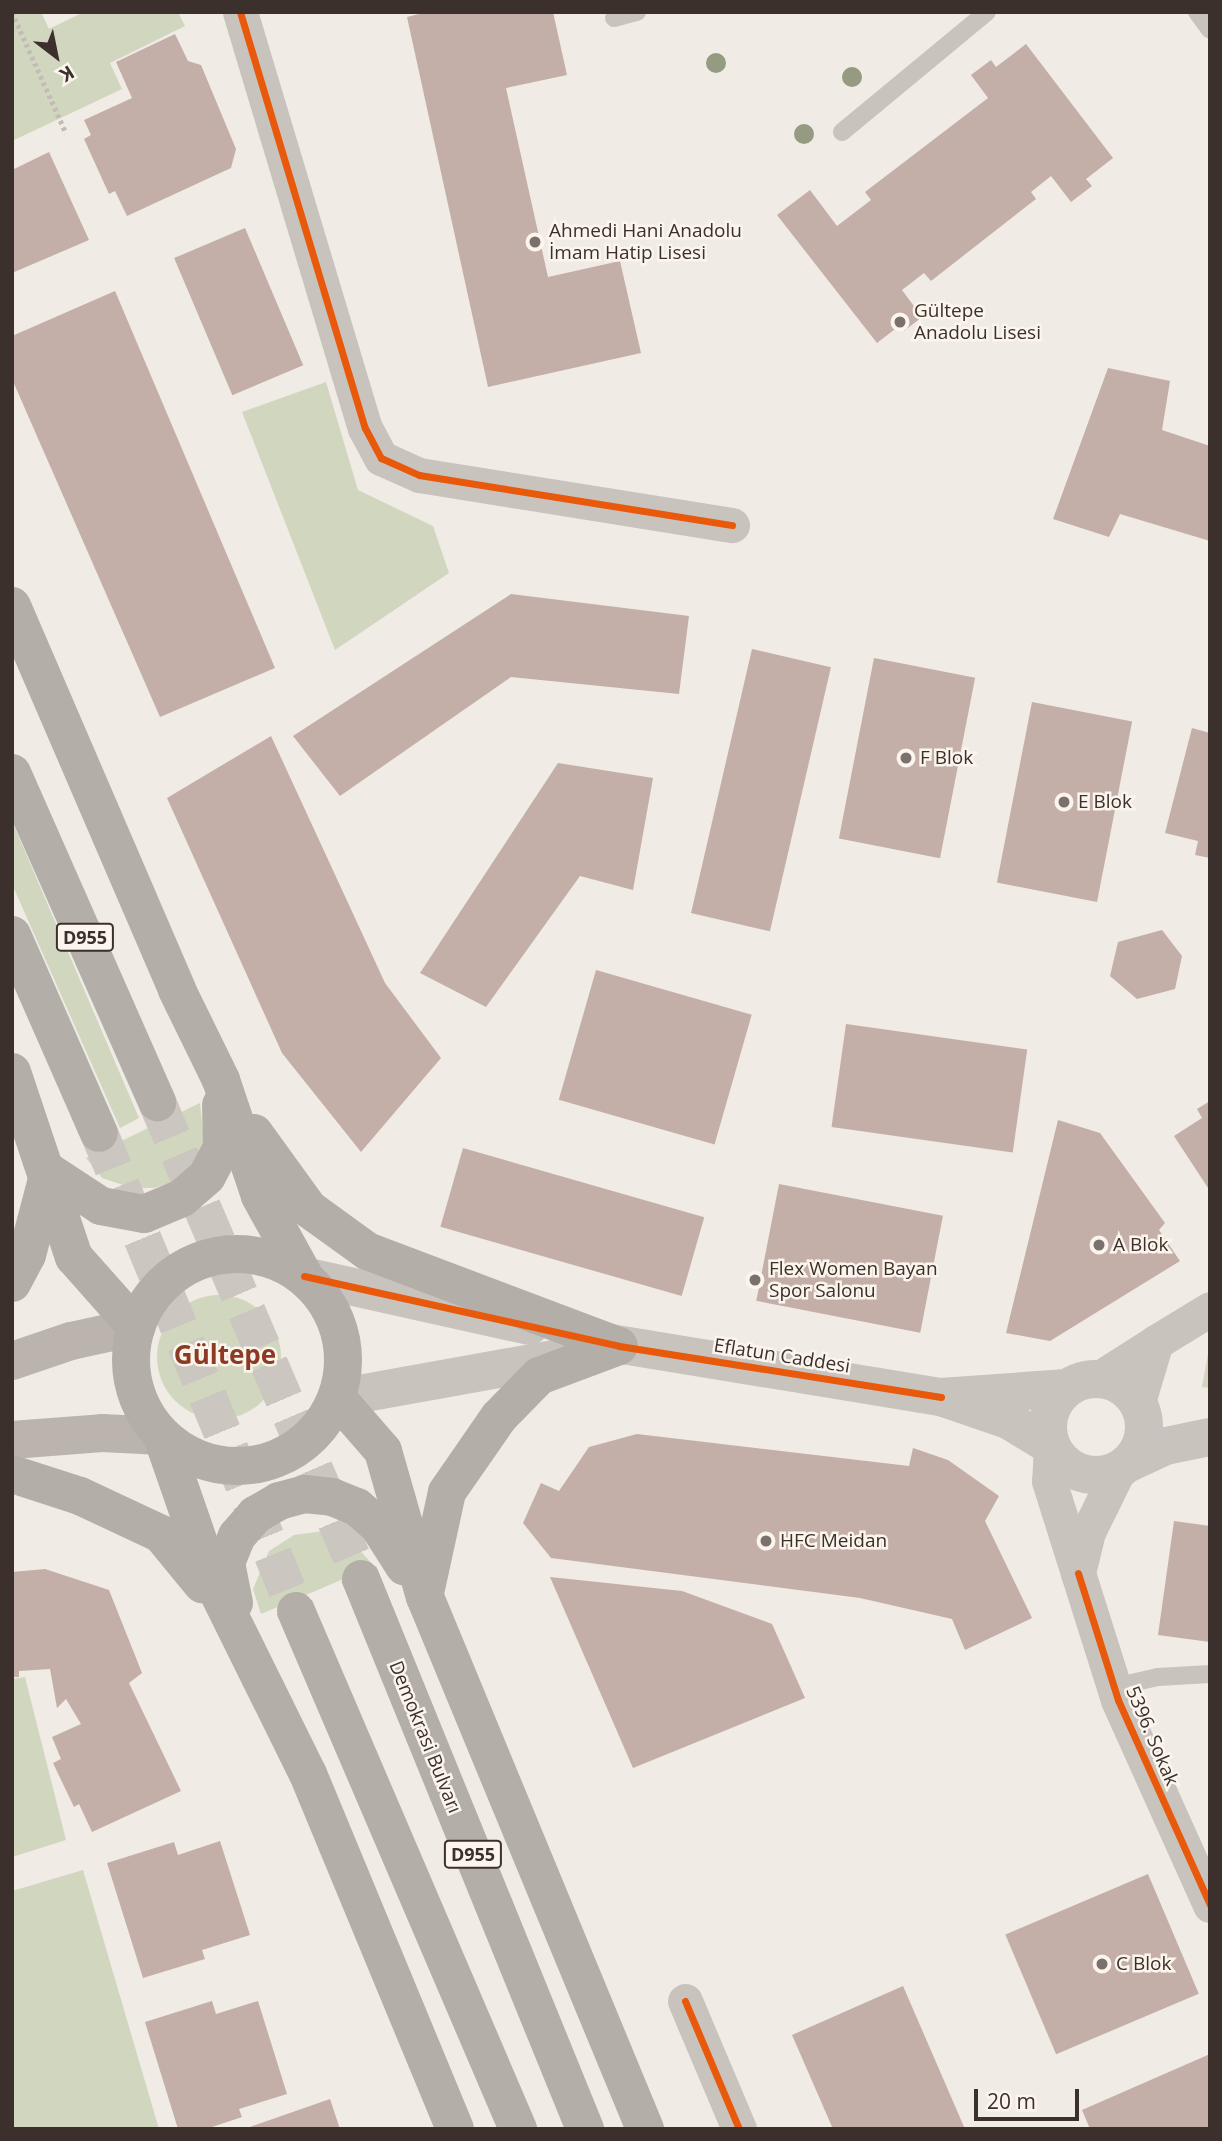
<!DOCTYPE html>
<html>
<head>
<meta charset="utf-8">
<style>
  body { margin:0 }
  #map { position:relative; width:1222px; height:2141px; overflow:hidden; background:#f0ebe5; font-family:"Open Sans",sans-serif }
  div>[style] { position:absolute }
  [style*='--x'] { left:calc(var(--x)*1px); top:calc(var(--y)*1px); width:calc(var(--w)*1px); rotate:calc(var(--a)*1deg) }
  .green>* { inset:0; background:#d1d6bf }
  .round { border-radius:50% }
  .building>* { inset:0; background:#c3afa7; transform-origin:0 0 }
  .trunk-tunnel>* { height:38px; margin-top:-19px; transform-origin:0; background:repeating-linear-gradient(90deg,#ccc6c0 0 38px,transparent 0 57px) }
  .path>* { height:4.5px; margin-top:-2.25px; transform-origin:0; background:repeating-linear-gradient(90deg,#c2bbb6 0 3.5px,transparent 0 7px) }
  .service>* { height:18px; margin:-9px; padding:0 9px; transform-origin:9px; border-radius:9px; background:#c9c3be }
  .minor>* { height:35px; margin:-17.5px; padding:0 17.5px; transform-origin:17.5px; border-radius:17.5px; background:#c9c3be }
  .tertiary>* { height:38px; margin:-19px; padding:0 19px; transform-origin:19px; border-radius:19px; background:#c9c3be }
  .tertiary>.ring { margin:-19px; padding:0; box-sizing:content-box; background:none; border:38px solid #c9c3be; border-radius:50% }
  .secondary>* { height:38px; margin:-19px; padding:0 19px; transform-origin:19px; border-radius:19px; background:#bab3ae }
  .trunk>* { height:38px; margin:-19px; padding:0 19px; transform-origin:19px; border-radius:19px; background:#b4aea8 }
  .trunk>.ring { margin:-19px; padding:0; box-sizing:content-box; background:none; border:38px solid #b4aea8; border-radius:50% }
  .cycleway>* { height:7px; margin:-3.5px; padding:0 3.5px; transform-origin:3.5px; border-radius:3.5px; background:#e8590c }
  .trees>* { width:20px; height:20px; margin:-10px; border-radius:50%; background:#959b80 }
  .dots>* { width:19px; height:19px; translate:-50% -50%; box-sizing:border-box; border:4px solid #fbf5ee; border-radius:50% }
  span { translate:-50% -50%; white-space:nowrap; text-align:center; line-height:1.15; -webkit-text-stroke:5px #fbf5ee; paint-order:stroke }
  .shield-label span { padding:2px 5px; background:#fbf5ee; border:2px solid; border-radius:5px; -webkit-text-stroke-width:0 }
  .shield-label { font-size:18px; color:#3b302b; font-weight:700 }
  .poi-label { font-size:19px; color:#3b302b }
  .left { translate:0 -50%; text-align:left }
  .street-label { font-size:19px; color:#3b302b }
  .district-label { font-size:26px; color:#8c3b22; font-weight:700 }
  .frame { position:absolute; inset:0; border:14px solid #3b302b; pointer-events:none }
  .north { position:absolute; left:21px; top:21px; width:70px; height:70px; -webkit-text-stroke:5px #fbf5ee; paint-order:stroke; rotate:148deg; font-size:19px; font-weight:700; line-height:28px; text-align:center; color:#3b302b }
  .north::after { content:''; display:block; margin:auto; width:24px; height:32px; background:#3b302b; clip-path:polygon(50% 0,100% 100%,50% 72%,0 100%) }
  .scale { position:absolute; left:974px; top:2089px; width:105px; height:32px; box-sizing:border-box; border:4px solid #3b302b; border-top:0; padding-left:9px; font-size:21px; line-height:24px; white-space:nowrap; color:#3b302b; -webkit-text-stroke:5px #fbf5ee; paint-order:stroke }
</style>
</head>
<body>
<div id="map">
  <div class="green">
    <i style="clip-path:polygon(12px 12px,41px 12px,49px 29px,84px 12px,178px 12px,185px 26px,110px 63px,122px 89px,12px 141px)"></i>
    <i style="clip-path:polygon(326px 382px,358px 490px,433px 526px,449px 573px,335px 650px,242px 412px)"></i>
    <i style="clip-path:polygon(12px 821px,139px 1118px,120px 1128px,12px 884px)"></i>
    <i style="clip-path:polygon(200px 1103px,204px 1140px,196px 1163px,173px 1182px,154px 1188px,132px 1188px,102px 1178px,86px 1158px)"></i>
    <i class="round" style="left:157px;top:1295px;width:124px;height:124px"></i>
    <i style="clip-path:polygon(1210px 1343px,1210px 1388px,1202px 1387px)"></i>
    <i style="clip-path:polygon(331px 1530px,356px 1546px,374px 1566px,261px 1614px,253px 1589px,269px 1551px,294px 1535px)"></i>
    <i style="clip-path:polygon(25px 1677px,66px 1840px,12px 1857px,12px 1679px)"></i>
    <i style="clip-path:polygon(83px 1870px,159px 2129px,12px 2129px,12px 1891px)"></i>
  </div>
  <div class="building">
    <i style="clip-path:polygon(427px 12px,553px 12px,567px 75px,506px 88px,548px 277px,620px 261px,641px 353px,488px 387px,407px 17px)"></i>
    <i style="clip-path:polygon(175px 34px,188px 61px,201px 65px,236px 149px,231px 168px,127px 216px,115px 191px,109px 194px,84px 139px,91px 135px,84px 120px,132px 98px,116px 62px)"></i>
    <i style="clip-path:polygon(1026px 44px,1113px 158px,1086px 179px,1092px 186px,1071px 202px,1051px 176px,1031px 192px,1036px 199px,931px 281px,924px 273px,902px 290px,922px 317px,904px 331px,899px 326px,877px 343px,777px 215px,810px 190px,837px 226px,871px 200px,865px 192px,988px 98px,971px 75px,991px 60px,996px 67px)"></i>
    <i style="clip-path:polygon(49px 152px,89px 240px,12px 273px,12px 170px)"></i>
    <i style="left:245px;top:228px;width:149px;height:77px;rotate:67deg"></i>
    <i style="clip-path:polygon(115px 291px,275px 668px,160px 717px,12px 379px,12px 336px)"></i>
    <i style="clip-path:polygon(1108px 368px,1170px 381px,1162px 430px,1210px 446px,1210px 541px,1120px 514px,1109px 537px,1053px 519px)"></i>
    <i style="clip-path:polygon(511px 594px,689px 616px,679px 694px,511px 677px,340px 796px,293px 736px)"></i>
    <i style="left:752px;top:649px;width:81px;height:271px;rotate:13deg"></i>
    <i style="left:874px;top:658px;width:103px;height:184px;rotate:11deg"></i>
    <i style="left:1032px;top:702px;width:102px;height:184px;rotate:11deg"></i>
    <i style="clip-path:polygon(1192px 728px,1210px 733px,1210px 858px,1195px 855px,1198px 841px,1165px 833px)"></i>
    <i style="clip-path:polygon(271px 736px,385px 983px,441px 1058px,361px 1152px,282px 1053px,167px 798px)"></i>
    <i style="clip-path:polygon(558px 763px,653px 778px,633px 890px,580px 876px,486px 1007px,420px 973px)"></i>
    <i style="clip-path:polygon(1162px 930px,1182px 956px,1175px 989px,1137px 999px,1110px 976px,1118px 942px)"></i>
    <i style="left:596px;top:970px;width:162px;height:135px;rotate:16deg"></i>
    <i style="left:846px;top:1024px;width:183px;height:104px;rotate:8deg"></i>
    <i style="clip-path:polygon(1210px 1101px,1210px 1191px,1174px 1136px,1202px 1118px,1197px 1109px)"></i>
    <i style="clip-path:polygon(1058px 1120px,1100px 1133px,1165px 1223px,1159px 1230px,1180px 1261px,1050px 1341px,1006px 1333px)"></i>
    <i style="left:463px;top:1148px;width:251px;height:82px;rotate:16deg"></i>
    <i style="left:779px;top:1184px;width:167px;height:119px;rotate:11deg"></i>
    <i style="clip-path:polygon(637px 1434px,909px 1466px,913px 1448px,948px 1460px,999px 1496px,985px 1521px,1032px 1618px,965px 1650px,952px 1619px,860px 1598px,551px 1558px,523px 1523px,541px 1483px,559px 1491px,589px 1447px)"></i>
    <i style="clip-path:polygon(1174px 1521px,1210px 1526px,1210px 1642px,1158px 1635px)"></i>
    <i style="clip-path:polygon(45px 1569px,109px 1590px,142px 1673px,129px 1683px,181px 1791px,92px 1832px,79px 1804px,74px 1807px,53px 1763px,61px 1759px,52px 1737px,81px 1724px,66px 1699px,57px 1708px,50px 1669px,19px 1671px,19px 1677px,12px 1677px,12px 1572px)"></i>
    <i style="clip-path:polygon(550px 1577px,682px 1591px,772px 1624px,805px 1698px,633px 1768px)"></i>
    <i style="clip-path:polygon(220px 1841px,250px 1935px,202px 1950px,205px 1959px,143px 1978px,107px 1863px,174px 1842px,178px 1855px)"></i>
    <i style="left:1148px;top:1874px;width:130px;height:155px;rotate:67deg"></i>
    <i style="clip-path:polygon(903px 1986px,965px 2129px,833px 2129px,792px 2035px)"></i>
    <i style="clip-path:polygon(212px 2001px,216px 2014px,258px 2001px,287px 2094px,239px 2109px,242px 2117px,206px 2129px,178px 2129px,145px 2022px)"></i>
    <i style="clip-path:polygon(1210px 2054px,1210px 2129px,1090px 2129px,1082px 2110px)"></i>
    <i style="clip-path:polygon(330px 2099px,340px 2129px,247px 2129px,247px 2128px)"></i>
  </div>
  <div class="trunk-tunnel">
    <i style="--x:157;--y:1102;--w:519;--a:66.84"></i>
    <i style="--x:99;--y:1133;--w:517;--a:67.6"></i>
  </div>
  <div class="path">
    <i style="--x:12;--y:12;--w:133;--a:65.9"></i>
  </div>
  <div class="service">
    <i style="--x:1197;--y:12;--w:22;--a:54"></i>
    <i style="--x:614;--y:18;--w:24;--a:-15"></i>
    <i style="--x:842;--y:132;--w:188;--a:-39.6"></i>
    <i style="--x:1114;--y:1687;--w:45;--a:-12.8"></i>
    <i style="--x:1158;--y:1677;--w:52;--a:-3.3"></i>
  </div>
  <div class="minor">
    <i style="--x:240;--y:12;--w:434;--a:73.3"></i>
    <i style="--x:365;--y:428;--w:34;--a:62"></i>
    <i style="--x:381;--y:458;--w:42;--a:24.1"></i>
    <i style="--x:419;--y:475;--w:317;--a:9.1"></i>
    <i style="--x:1156;--y:1342;--w:63;--a:-31.4"></i>
    <i style="--x:1098;--y:1379;--w:69;--a:-32.5"></i>
    <i style="--x:1156;--y:1342;--w:63;--a:106.7"></i>
    <i style="--x:1051;--y:1446;--w:35;--a:93"></i>
    <i style="--x:1049;--y:1481;--w:96;--a:72.5"></i>
    <i style="--x:1078;--y:1573;--w:42;--a:-76.3"></i>
    <i style="--x:1088;--y:1532;--w:68;--a:-63.8"></i>
    <i style="--x:1078;--y:1573;--w:133;--a:72.5"></i>
    <i style="--x:1118;--y:1700;--w:225;--a:65.8"></i>
    <i style="--x:685;--y:2001;--w:139;--a:67.1"></i>
  </div>
  <div class="tertiary">
    <i style="--x:304;--y:1276;--w:231;--a:12.5"></i>
    <i style="--x:586;--y:1339;--w:360;--a:9.3"></i>
    <i class="ring" style="left:1048px;top:1379px;width:58px;height:58px"></i>
    <i style="--x:337;--y:1398;--w:243;--a:-10.2"></i>
    <i style="--x:1051;--y:1446;--w:50;--a:-148.8"></i>
    <i style="--x:1008;--y:1420;--w:71;--a:-161.1"></i>
    <i style="--x:941;--y:1397;--w:126;--a:-4.1"></i>
    <i style="--x:1131;--y:1462;--w:38;--a:-25"></i>
    <i style="--x:1166;--y:1446;--w:45;--a:-11.6"></i>
  </div>
  <div class="secondary">
    <i style="--x:12;--y:1361;--w:62;--a:-18.7"></i>
    <i style="--x:71;--y:1341;--w:66;--a:-12.2"></i>
    <i style="--x:12;--y:1440;--w:90;--a:-4.4"></i>
    <i style="--x:102;--y:1433;--w:60;--a:2.9"></i>
  </div>
  <div class="trunk">
    <i style="--x:12;--y:606;--w:418;--a:66.7"></i>
    <i style="--x:177;--y:990;--w:100;--a:63.9"></i>
    <i style="--x:221;--y:1080;--w:122;--a:71.4"></i>
    <i style="--x:260;--y:1196;--w:91;--a:61.2"></i>
    <i style="--x:12;--y:773;--w:360;--a:66.2"></i>
    <i style="--x:12;--y:935;--w:216;--a:66.3"></i>
    <i style="--x:12;--y:1072;--w:195;--a:71.5"></i>
    <i style="--x:74;--y:1257;--w:94;--a:48.5"></i>
    <i style="--x:254;--y:1133;--w:94;--a:54.1"></i>
    <i style="--x:309;--y:1209;--w:72;--a:35.9"></i>
    <i style="--x:367;--y:1251;--w:269;--a:20.7"></i>
    <i class="ring" style="left:131px;top:1254px;width:174px;height:174px"></i>
    <i style="--x:12;--y:1283;--w:32;--a:-62"></i>
    <i style="--x:27;--y:1255;--w:86;--a:-75.2"></i>
    <i style="--x:49;--y:1172;--w:62;--a:33.2"></i>
    <i style="--x:101;--y:1206;--w:44;--a:10.5"></i>
    <i style="--x:144;--y:1214;--w:41;--a:-22.8"></i>
    <i style="--x:182;--y:1198;--w:33;--a:-41"></i>
    <i style="--x:207;--y:1176;--w:32;--a:-62"></i>
    <i style="--x:222;--y:1148;--w:43;--a:-91.3"></i>
    <i style="--x:337;--y:1398;--w:70;--a:49"></i>
    <i style="--x:383;--y:1451;--w:152;--a:74"></i>
    <i style="--x:425;--y:1597;--w:576;--a:67.53"></i>
    <i style="--x:162;--y:1436;--w:152;--a:70.9"></i>
    <i style="--x:212;--y:1580;--w:216;--a:63.7"></i>
    <i style="--x:308;--y:1774;--w:384;--a:67.5"></i>
    <i style="--x:12;--y:1474;--w:71;--a:17.9"></i>
    <i style="--x:80;--y:1496;--w:89;--a:25.1"></i>
    <i style="--x:161;--y:1534;--w:65;--a:50.6"></i>
    <i style="--x:361;--y:1579;--w:594;--a:67.84"></i>
    <i style="--x:425;--y:1593;--w:103;--a:-77.7"></i>
    <i style="--x:447;--y:1492;--w:91;--a:-55.3"></i>
    <i style="--x:499;--y:1417;--w:57;--a:-45.7"></i>
    <i style="--x:539;--y:1376;--w:85;--a:-20.6"></i>
    <i style="--x:234;--y:1603;--w:41;--a:-101.3"></i>
    <i style="--x:226;--y:1563;--w:29;--a:-68"></i>
    <i style="--x:237;--y:1536;--w:28;--a:-49"></i>
    <i style="--x:255;--y:1515;--w:28;--a:-30"></i>
    <i style="--x:279;--y:1501;--w:27;--a:-15"></i>
    <i style="--x:305;--y:1494;--w:27;--a:6"></i>
    <i style="--x:332;--y:1497;--w:27;--a:22"></i>
    <i style="--x:357;--y:1507;--w:28;--a:41"></i>
    <i style="--x:378;--y:1525;--w:49;--a:57.6"></i>
    <i style="--x:296;--y:1611;--w:564;--a:66.8"></i>
  </div>
  <div class="cycleway">
    <i style="--x:240;--y:12;--w:434;--a:73.3"></i>
    <i style="--x:365;--y:428;--w:34;--a:62"></i>
    <i style="--x:381;--y:458;--w:42;--a:24.1"></i>
    <i style="--x:419;--y:475;--w:317;--a:9.1"></i>
    <i style="--x:304;--y:1276;--w:323;--a:12.5"></i>
    <i style="--x:619;--y:1346;--w:326;--a:9"></i>
    <i style="--x:1078;--y:1573;--w:133;--a:72.5"></i>
    <i style="--x:1118;--y:1700;--w:225;--a:65.8"></i>
    <i style="--x:685;--y:2001;--w:139;--a:67.1"></i>
  </div>
  <div class="trees">
    <i style="left:716px;top:63px"></i>
    <i style="left:852px;top:77px"></i>
    <i style="left:804px;top:134px"></i>
  </div>
  <div class="dots">
    <i style="left:535px;top:242px;background:#7a716c"></i>
    <i style="left:900px;top:322px;background:#7a716c"></i>
    <i style="left:906px;top:758px;background:#7a716c"></i>
    <i style="left:1064px;top:802px;background:#7a716c"></i>
    <i style="left:1099px;top:1245px;background:#7a716c"></i>
    <i style="left:755px;top:1280px;background:#7a716c"></i>
    <i style="left:766px;top:1541px;background:#7a716c"></i>
    <i style="left:1102px;top:1964px;background:#7a716c"></i>
  </div>
  <div class="shield-label">
    <span style="left:85px;top:937px">D955</span>
    <span style="left:473px;top:1854px">D955</span>
  </div>
  <div class="poi-label">
    <span class="left" style="left:549px;top:242px">Ahmedi Hani Anadolu<br>İmam Hatip Lisesi</span>
    <span class="left" style="left:914px;top:322px">Gültepe<br>Anadolu Lisesi</span>
    <span class="left" style="left:920px;top:758px">F Blok</span>
    <span class="left" style="left:1078px;top:802px">E Blok</span>
    <span class="left" style="left:1113px;top:1245px">A Blok</span>
    <span class="left" style="left:769px;top:1280px">Flex Women Bayan<br>Spor Salonu</span>
    <span class="left" style="left:780px;top:1541px">HFC Meidan</span>
    <span class="left" style="left:1116px;top:1964px">C Blok</span>
  </div>
  <div class="street-label">
    <span style="left:782px;top:1356px;rotate:9deg">Eflatun Caddesi</span>
    <span style="left:1152px;top:1736px;rotate:67deg">5396. Sokak</span>
    <span style="left:425px;top:1737px;rotate:68deg">Demokrasi Bulvarı</span>
  </div>
  <div class="district-label">
    <span style="left:225px;top:1355px">Gültepe</span>
  </div>
  <div class="frame"></div>
  <div class="north">K</div>
  <div class="scale">20 m</div>
</div>
</body>
</html>
